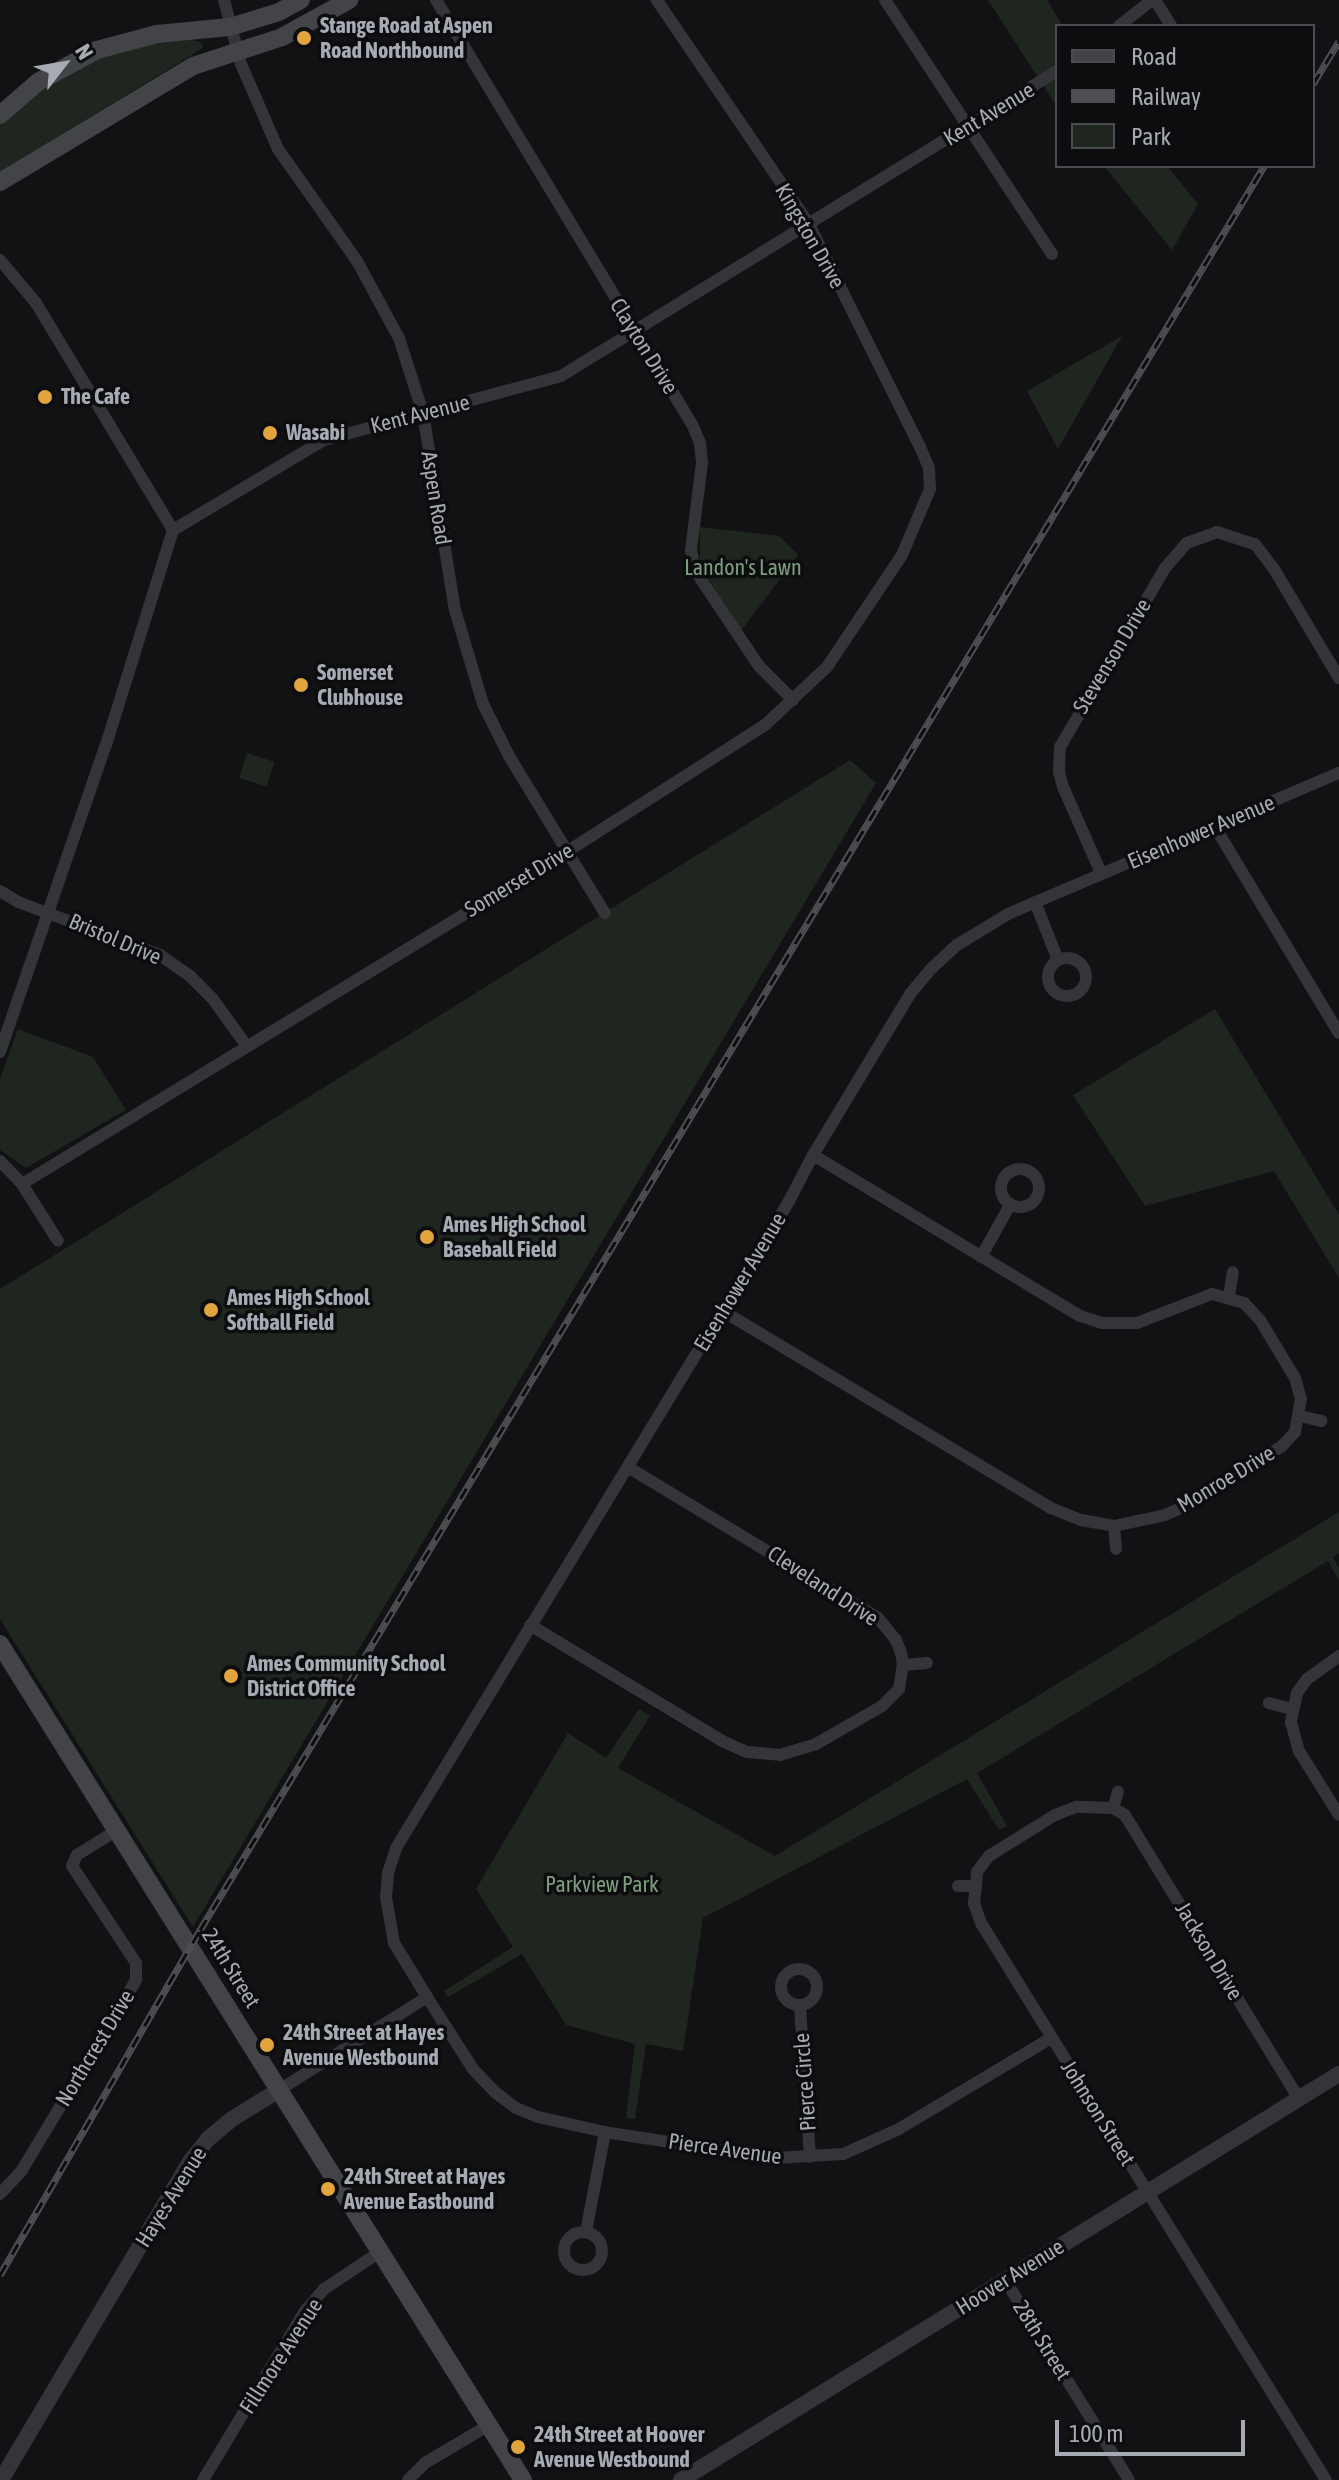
<!DOCTYPE html>
<html>
<head>
<meta charset="utf-8">
<style>
  body { margin:0 }
  #map { position:relative; width:1339px; height:2480px; overflow:hidden; background:#121214; font-family:"Asap Condensed",sans-serif }
  div>[style] { position:absolute }
  [style*='--x'] { left:calc(var(--x)*1px); top:calc(var(--y)*1px); width:calc(var(--w)*1px); rotate:calc(var(--a)*1deg) }
  .green>* { inset:0; background:#1f2620; transform-origin:0 0 }
  .minor>* { height:12px; margin:-6px; padding:0 6px; transform-origin:6px; border-radius:6px; background:#343538 }
  .minor>.ring { margin:-6px; padding:0; box-sizing:content-box; background:none; border:12px solid #343538; border-radius:50% }
  .tertiary>* { height:16px; margin:-8px; padding:0 8px; transform-origin:8px; border-radius:8px; background:#343538 }
  .secondary>* { height:18px; margin:-9px; padding:0 9px; transform-origin:9px; border-radius:9px; background:#424448 }
  .rail>* { height:7px; margin-top:-3.5px; transform-origin:0; background:repeating-linear-gradient(90deg,#0d0d0f 0 12px,#4d4f53 0 24px); box-sizing:border-box; border-block:2px solid #4d4f53 }
  .dots>* { width:22px; height:22px; translate:-50% -50%; box-sizing:border-box; border:4px solid #0d0d0f; border-radius:50% }
  span { translate:-50% -50%; white-space:nowrap; text-align:center; line-height:1.15; -webkit-text-stroke:7px #0d0d0f; paint-order:stroke }
  .poi-label { font-size:22px; color:#a5aab3; font-weight:700 }
  .left { translate:0 -50%; text-align:left }
  .street-label { font-size:22px; color:#a5aab3 }
  .park-label { font-size:22px; color:#7d9d7e }
  .legend { position:absolute; left:1055px; top:24px; width:260px; height:144px; box-sizing:border-box; background:#0d0d0f; border:2px solid #4a4c51; margin:0; padding:10px 14px; list-style:none; font-size:24px; color:#a5aab3 }
  .legend li { display:flex; align-items:center; gap:16px; height:40px }
  .legend b { width:40px; border:2px solid #4a4c51 }
  .north { position:absolute; left:24px; top:24px; width:80px; height:80px; -webkit-text-stroke:6px #0d0d0f; paint-order:stroke; rotate:59deg; font-size:22px; font-weight:700; line-height:32px; text-align:center; color:#a5aab3 }
  .north::after { content:''; display:block; margin:auto; width:28px; height:36px; background:#a5aab3; clip-path:polygon(50% 0,100% 100%,50% 72%,0 100%) }
  .scale { position:absolute; left:1055px; top:2420px; width:190px; height:36px; box-sizing:border-box; border:4px solid #a5aab3; border-top:0; padding-left:10px; font-size:24px; line-height:28px; white-space:nowrap; color:#a5aab3; -webkit-text-stroke:6px #0d0d0f; paint-order:stroke }
</style>
</head>
<body>
<div id="map">
  <div class="green">
    <i style="clip-path:polygon(988px 0,1047px 0,1063px 26px,1057px 26px,1057px 107px)"></i>
    <i style="clip-path:polygon(182px 38px,201px 42px,203px 48px,0 172px,0 125px,33px 94px,82px 63px,130px 46px)"></i>
    <i style="clip-path:polygon(1104px 166px,1167px 166px,1198px 204px,1172px 250px)"></i>
    <i style="clip-path:polygon(1122px 336px,1058px 449px,1027px 391px)"></i>
    <i style="clip-path:polygon(700px 527px,779px 536px,798px 555px,741px 631px,700px 565px)"></i>
    <i style="left:247px;top:753px;width:29px;height:26px;rotate:18deg"></i>
    <i style="clip-path:polygon(850px 760px,876px 783px,193px 1927px,0 1619px,0 1289px)"></i>
    <i style="clip-path:polygon(1215px 1009px,1339px 1215px,1339px 1278px,1274px 1171px,1145px 1206px,1073px 1095px)"></i>
    <i style="clip-path:polygon(18px 1029px,93px 1057px,126px 1110px,26px 1168px,0 1150px,0 1079px)"></i>
    <i style="clip-path:polygon(1339px 1512px,1339px 1553px,1333px 1557px,1339px 1568px,1339px 1580px,1328px 1561px,977px 1773px,1007px 1826px,999px 1830px,967px 1779px,703px 1918px,683px 2051px,646px 2044px,635px 2119px,626px 2118px,635px 2044px,566px 2025px,522px 1954px,448px 1997px,444px 1991px,513px 1947px,476px 1889px,568px 1733px,606px 1758px,639px 1709px,650px 1716px,618px 1768px,775px 1856px)"></i>
  </div>
  <div class="minor">
    <i style="--x:224;--y:0;--w:66;--a:75.1"></i>
    <i style="--x:241;--y:64;--w:93;--a:66.5"></i>
    <i style="--x:278;--y:149;--w:137;--a:54.8"></i>
    <i style="--x:357;--y:261;--w:88;--a:61.4"></i>
    <i style="--x:399;--y:338;--w:79;--a:72.3"></i>
    <i style="--x:423;--y:413;--w:200;--a:80.8"></i>
    <i style="--x:455;--y:610;--w:98;--a:73.4"></i>
    <i style="--x:483;--y:704;--w:58;--a:63.4"></i>
    <i style="--x:509;--y:756;--w:184;--a:58.6"></i>
    <i style="--x:436;--y:0;--w:495;--a:58.9"></i>
    <i style="--x:692;--y:424;--w:21;--a:67"></i>
    <i style="--x:700;--y:443;--w:20;--a:84"></i>
    <i style="--x:702;--y:463;--w:88;--a:97.2"></i>
    <i style="--x:691;--y:550;--w:23;--a:77"></i>
    <i style="--x:696;--y:572;--w:113;--a:56.2"></i>
    <i style="--x:759;--y:666;--w:48;--a:45"></i>
    <i style="--x:885;--y:0;--w:304;--a:56.7"></i>
    <i style="--x:1155;--y:0;--w:31;--a:58"></i>
    <i style="--x:1119;--y:26;--w:42;--a:-38.2"></i>
    <i style="--x:0;--y:260;--w:56;--a:50.1"></i>
    <i style="--x:36;--y:303;--w:265;--a:58.9"></i>
    <i style="--x:1215;--y:827;--w:240;--a:59"></i>
    <i style="--x:1101;--y:873;--w:94;--a:-113.8"></i>
    <i style="--x:1063;--y:787;--w:16;--a:-105"></i>
    <i style="--x:1059;--y:772;--w:25;--a:-88"></i>
    <i style="--x:1060;--y:747;--w:208;--a:-59.6"></i>
    <i style="--x:1165;--y:568;--w:33;--a:-49"></i>
    <i style="--x:1187;--y:543;--w:32;--a:-20"></i>
    <i style="--x:1217;--y:532;--w:40;--a:18"></i>
    <i style="--x:1255;--y:544;--w:31;--a:53"></i>
    <i style="--x:1274;--y:569;--w:127;--a:59.2"></i>
    <i style="--x:0;--y:891;--w:21;--a:31"></i>
    <i style="--x:18;--y:902;--w:152;--a:20.5"></i>
    <i style="--x:160;--y:955;--w:37;--a:35"></i>
    <i style="--x:190;--y:976;--w:31;--a:45"></i>
    <i style="--x:212;--y:998;--w:58;--a:54.1"></i>
    <i style="--x:1035;--y:902;--w:62;--a:68.4"></i>
    <i class="ring" style="left:1048px;top:958px;width:26px;height:26px"></i>
    <i style="--x:0;--y:1052;--w:325;--a:-71"></i>
    <i style="--x:106;--y:745;--w:225;--a:-72.7"></i>
    <i style="--x:173;--y:530;--w:176;--a:-30.8"></i>
    <i style="--x:324;--y:440;--w:245;--a:-15.1"></i>
    <i style="--x:561;--y:376;--w:582;--a:-31.59"></i>
    <i style="--x:0;--y:1161;--w:32;--a:46"></i>
    <i style="--x:22;--y:1184;--w:67;--a:57.7"></i>
    <i class="ring" style="left:1001px;top:1169px;width:26px;height:26px"></i>
    <i style="--x:22;--y:1184;--w:640;--a:-31.38"></i>
    <i style="--x:568;--y:851;--w:234;--a:-32.6"></i>
    <i style="--x:765;--y:725;--w:85;--a:-43.1"></i>
    <i style="--x:827;--y:667;--w:135;--a:-56.2"></i>
    <i style="--x:902;--y:555;--w:72;--a:-67"></i>
    <i style="--x:930;--y:489;--w:21;--a:-93"></i>
    <i style="--x:929;--y:468;--w:25;--a:-113"></i>
    <i style="--x:919;--y:445;--w:247;--a:-116.5"></i>
    <i style="--x:809;--y:224;--w:271;--a:-124.2"></i>
    <i style="--x:981;--y:1257;--w:60;--a:-60.9"></i>
    <i style="--x:1229;--y:1296;--w:24;--a:-81"></i>
    <i style="--x:723;--y:1311;--w:383;--a:31"></i>
    <i style="--x:1051;--y:1508;--w:32;--a:22"></i>
    <i style="--x:1081;--y:1520;--w:34;--a:10"></i>
    <i style="--x:1114;--y:1526;--w:52;--a:-12.2"></i>
    <i style="--x:1165;--y:1515;--w:24;--a:-24"></i>
    <i style="--x:1187;--y:1505;--w:112;--a:-31.8"></i>
    <i style="--x:1282;--y:1446;--w:19;--a:-47"></i>
    <i style="--x:1295;--y:1432;--w:34;--a:-80"></i>
    <i style="--x:1301;--y:1399;--w:22;--a:-106"></i>
    <i style="--x:1295;--y:1378;--w:68;--a:-121.1"></i>
    <i style="--x:1260;--y:1320;--w:23;--a:-133"></i>
    <i style="--x:1244;--y:1303;--w:33;--a:-164"></i>
    <i style="--x:1212;--y:1294;--w:80;--a:158.9"></i>
    <i style="--x:1137;--y:1323;--w:35;--a:180"></i>
    <i style="--x:1102;--y:1323;--w:23;--a:-162"></i>
    <i style="--x:1080;--y:1316;--w:312;--a:-148.9"></i>
    <i style="--x:1300;--y:1416;--w:22;--a:13"></i>
    <i style="--x:1114;--y:1526;--w:23;--a:85"></i>
    <i style="--x:530;--y:1625;--w:224;--a:31.1"></i>
    <i style="--x:722;--y:1741;--w:27;--a:24"></i>
    <i style="--x:747;--y:1752;--w:33;--a:5"></i>
    <i style="--x:780;--y:1755;--w:38;--a:-17"></i>
    <i style="--x:816;--y:1744;--w:76;--a:-29.9"></i>
    <i style="--x:882;--y:1706;--w:24;--a:-45"></i>
    <i style="--x:899;--y:1689;--w:24;--a:-81"></i>
    <i style="--x:903;--y:1665;--w:12;--a:-99"></i>
    <i style="--x:901;--y:1653;--w:14;--a:-111"></i>
    <i style="--x:896;--y:1640;--w:28;--a:-129"></i>
    <i style="--x:878;--y:1618;--w:292;--a:-148.9"></i>
    <i style="--x:1339;--y:1656;--w:39;--a:144"></i>
    <i style="--x:1307;--y:1679;--w:17;--a:126"></i>
    <i style="--x:1297;--y:1693;--w:30;--a:102"></i>
    <i style="--x:1291;--y:1722;--w:30;--a:75"></i>
    <i style="--x:1299;--y:1751;--w:75;--a:58"></i>
    <i style="--x:903;--y:1665;--w:24;--a:-5"></i>
    <i style="--x:1269;--y:1703;--w:24;--a:15"></i>
    <i style="--x:1113;--y:1808;--w:17;--a:-73"></i>
    <i style="--x:958;--y:1886;--w:18;--a:0"></i>
    <i class="ring" style="left:781px;top:1969px;width:24px;height:24px"></i>
    <i style="--x:800;--y:2006;--w:151;--a:86.2"></i>
    <i style="--x:1051;--y:2038;--w:177;--a:149.1"></i>
    <i style="--x:899;--y:2129;--w:61;--a:155.9"></i>
    <i style="--x:843;--y:2154;--w:69;--a:176.7"></i>
    <i style="--x:774;--y:2158;--w:171;--a:-171.3"></i>
    <i style="--x:605;--y:2132;--w:69;--a:-167.4"></i>
    <i style="--x:538;--y:2117;--w:24;--a:-158"></i>
    <i style="--x:516;--y:2108;--w:26;--a:-143"></i>
    <i style="--x:495;--y:2092;--w:32;--a:-134"></i>
    <i style="--x:473;--y:2069;--w:85;--a:-122.6"></i>
    <i style="--x:427;--y:1997;--w:63;--a:-121.4"></i>
    <i style="--x:394;--y:1943;--w:47;--a:-99.9"></i>
    <i style="--x:386;--y:1897;--w:24;--a:-85"></i>
    <i style="--x:388;--y:1873;--w:26;--a:-72"></i>
    <i style="--x:396;--y:1848;--w:757;--a:-58.72"></i>
    <i style="--x:789;--y:1201;--w:52;--a:-62.4"></i>
    <i style="--x:813;--y:1155;--w:188;--a:-58.9"></i>
    <i style="--x:910;--y:994;--w:34;--a:-50"></i>
    <i style="--x:932;--y:968;--w:34;--a:-43"></i>
    <i style="--x:957;--y:945;--w:60;--a:-31.3"></i>
    <i style="--x:1008;--y:914;--w:360;--a:-23.1"></i>
    <i style="--x:279;--y:2090;--w:175;--a:-32.1"></i>
    <i style="--x:1299;--y:2099;--w:333;--a:-121.5"></i>
    <i style="--x:1125;--y:1815;--w:14;--a:-150"></i>
    <i style="--x:1113;--y:1808;--w:37;--a:-178"></i>
    <i style="--x:1076;--y:1807;--w:22;--a:159"></i>
    <i style="--x:1055;--y:1815;--w:78;--a:148.2"></i>
    <i style="--x:989;--y:1856;--w:20;--a:127"></i>
    <i style="--x:977;--y:1872;--w:14;--a:94"></i>
    <i style="--x:976;--y:1886;--w:17;--a:97"></i>
    <i style="--x:974;--y:1903;--w:21;--a:71"></i>
    <i style="--x:981;--y:1923;--w:655;--a:58.23"></i>
    <i style="--x:0;--y:2194;--w:33;--a:-47"></i>
    <i style="--x:22;--y:2170;--w:222;--a:-59"></i>
    <i style="--x:136;--y:1980;--w:17;--a:-90"></i>
    <i style="--x:136;--y:1963;--w:116;--a:-123.4"></i>
    <i style="--x:72;--y:1866;--w:12;--a:-66"></i>
    <i style="--x:77;--y:1855;--w:47;--a:-32"></i>
    <i style="--x:586;--y:2232;--w:102;--a:-79.2"></i>
    <i class="ring" style="left:564px;top:2232px;width:26px;height:26px"></i>
    <i style="--x:1005;--y:2280;--w:235;--a:58.2"></i>
    <i style="--x:203;--y:2480;--w:197;--a:-58.9"></i>
    <i style="--x:305;--y:2311;--w:29;--a:-49"></i>
    <i style="--x:324;--y:2289;--w:67;--a:-33.5"></i>
    <i style="--x:408;--y:2480;--w:24;--a:-45"></i>
    <i style="--x:425;--y:2463;--w:74;--a:-30.7"></i>
  </div>
  <div class="tertiary">
    <i style="--x:1;--y:2480;--w:370;--a:-59.3"></i>
    <i style="--x:190;--y:2162;--w:29;--a:-52"></i>
    <i style="--x:208;--y:2139;--w:31;--a:-40"></i>
    <i style="--x:232;--y:2119;--w:55;--a:-31.7"></i>
    <i style="--x:681;--y:2480;--w:773;--a:-31.68"></i>
  </div>
  <div class="secondary">
    <i style="--x:0;--y:115;--w:50;--a:-41"></i>
    <i style="--x:38;--y:82;--w:67;--a:-28.5"></i>
    <i style="--x:97;--y:50;--w:62;--a:-14.9"></i>
    <i style="--x:157;--y:34;--w:73;--a:-5.5"></i>
    <i style="--x:230;--y:27;--w:51;--a:-17"></i>
    <i style="--x:279;--y:12;--w:25;--a:-29"></i>
    <i style="--x:0;--y:182;--w:225;--a:-31"></i>
    <i style="--x:193;--y:66;--w:94;--a:-18"></i>
    <i style="--x:282;--y:37;--w:77;--a:-28.9"></i>
    <i style="--x:0;--y:1644;--w:986;--a:57.97"></i>
  </div>
  <div class="rail">
    <i style="--x:1313;--y:84;--w:50;--a:-58.8"></i>
    <i style="--x:0;--y:2275;--w:399;--a:-59.9"></i>
    <i style="--x:200;--y:1930;--w:2060;--a:-58.9"></i>
  </div>
  <div class="dots">
    <i style="left:304px;top:38px;background:#e2a43c"></i>
    <i style="left:45px;top:397px;background:#e2a43c"></i>
    <i style="left:270px;top:433px;background:#e2a43c"></i>
    <i style="left:301px;top:685px;background:#e2a43c"></i>
    <i style="left:427px;top:1237px;background:#e2a43c"></i>
    <i style="left:211px;top:1310px;background:#e2a43c"></i>
    <i style="left:231px;top:1676px;background:#e2a43c"></i>
    <i style="left:267px;top:2045px;background:#e2a43c"></i>
    <i style="left:328px;top:2189px;background:#e2a43c"></i>
    <i style="left:518px;top:2447px;background:#e2a43c"></i>
  </div>
  <div class="poi-label">
    <span class="left" style="left:320px;top:38px">Stange Road at Aspen<br>Road Northbound</span>
    <span class="left" style="left:61px;top:397px">The Cafe</span>
    <span class="left" style="left:286px;top:433px">Wasabi</span>
    <span class="left" style="left:317px;top:685px">Somerset<br>Clubhouse</span>
    <span class="left" style="left:443px;top:1237px">Ames High School<br>Baseball Field</span>
    <span class="left" style="left:227px;top:1310px">Ames High School<br>Softball Field</span>
    <span class="left" style="left:247px;top:1676px">Ames Community School<br>District Office</span>
    <span class="left" style="left:283px;top:2045px">24th Street at Hayes<br>Avenue Westbound</span>
    <span class="left" style="left:344px;top:2189px">24th Street at Hayes<br>Avenue Eastbound</span>
    <span class="left" style="left:534px;top:2447px">24th Street at Hoover<br>Avenue Westbound</span>
  </div>
  <div class="street-label">
    <span style="left:989px;top:114px;rotate:-31deg">Kent Avenue</span>
    <span style="left:810px;top:236px;rotate:60deg">Kingston Drive</span>
    <span style="left:644px;top:346px;rotate:58deg">Clayton Drive</span>
    <span style="left:420px;top:414px;rotate:-14deg">Kent Avenue</span>
    <span style="left:436px;top:498px;rotate:81deg">Aspen Road</span>
    <span style="left:1112px;top:656px;rotate:-59deg">Stevenson Drive</span>
    <span style="left:1201px;top:832px;rotate:-23deg">Eisenhower Avenue</span>
    <span style="left:519px;top:880px;rotate:-31deg">Somerset Drive</span>
    <span style="left:115px;top:939px;rotate:23deg">Bristol Drive</span>
    <span style="left:740px;top:1282px;rotate:-59deg">Eisenhower Avenue</span>
    <span style="left:1226px;top:1479px;rotate:-31deg">Monroe Drive</span>
    <span style="left:823px;top:1586px;rotate:33deg">Cleveland Drive</span>
    <span style="left:1209px;top:1951px;rotate:59deg">Jackson Drive</span>
    <span style="left:231px;top:1968px;rotate:58deg">24th Street</span>
    <span style="left:95px;top:2048px;rotate:-59deg">Northcrest Drive</span>
    <span style="left:805px;top:2082px;rotate:-94deg">Pierce Circle</span>
    <span style="left:1098px;top:2113px;rotate:58deg">Johnson Street</span>
    <span style="left:725px;top:2149px;rotate:8deg">Pierce Avenue</span>
    <span style="left:171px;top:2197px;rotate:-58deg">Hayes Avenue</span>
    <span style="left:1010px;top:2277px;rotate:-32deg">Hoover Avenue</span>
    <span style="left:1042px;top:2340px;rotate:58deg">28th Street</span>
    <span style="left:281px;top:2356px;rotate:-57deg">Fillmore Avenue</span>
  </div>
  <div class="park-label">
    <span style="left:743px;top:568px">Landon's Lawn</span>
    <span style="left:602px;top:1885px">Parkview Park</span>
  </div>
  <ul class="legend">
  <li><b style="height:10px;background:#424448"></b>Road</li>
  <li><b style="height:10px;background:#4d4f53"></b>Railway</li>
  <li><b style="height:22px;background:#1f2620"></b>Park</li>
  </ul>
  <div class="north">N</div>
  <div class="scale">100 m</div>
</div>
</body>
</html>
